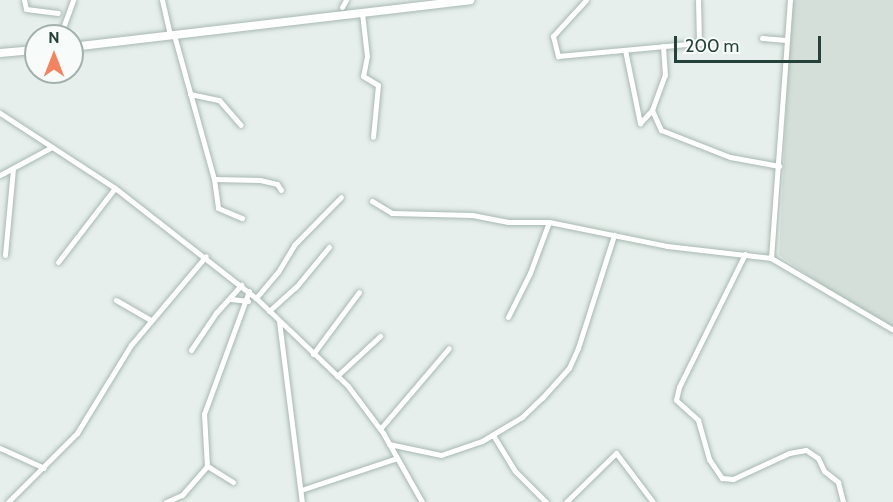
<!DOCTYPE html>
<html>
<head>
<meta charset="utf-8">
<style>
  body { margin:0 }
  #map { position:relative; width:893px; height:502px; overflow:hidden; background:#e6efeb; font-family:Cabin,sans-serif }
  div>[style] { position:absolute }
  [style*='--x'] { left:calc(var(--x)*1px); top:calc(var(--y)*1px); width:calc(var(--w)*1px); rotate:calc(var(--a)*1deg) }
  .built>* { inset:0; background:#d4dfda }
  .roads { filter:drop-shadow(0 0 2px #a8b8b2) drop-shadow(0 0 2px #a8b8b2) }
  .street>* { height:5px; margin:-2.5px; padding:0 2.5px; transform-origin:2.5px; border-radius:2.5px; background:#fff }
  .secondary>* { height:8px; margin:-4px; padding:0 4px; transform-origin:4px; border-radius:4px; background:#fff }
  span { translate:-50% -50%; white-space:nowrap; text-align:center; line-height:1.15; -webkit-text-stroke:6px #f7fbf9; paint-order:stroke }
  .north { position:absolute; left:24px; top:24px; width:60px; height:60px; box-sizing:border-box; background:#f7fbf9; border:2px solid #a3b1ad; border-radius:50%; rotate:0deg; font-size:16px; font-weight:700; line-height:24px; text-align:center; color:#24423a }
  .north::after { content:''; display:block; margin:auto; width:21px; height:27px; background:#f4845f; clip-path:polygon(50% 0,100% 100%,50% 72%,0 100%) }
  .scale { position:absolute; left:674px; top:36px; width:147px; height:27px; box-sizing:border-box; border:3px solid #24423a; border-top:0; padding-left:8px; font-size:18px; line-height:21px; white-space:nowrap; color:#24423a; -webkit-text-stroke:4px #f7fbf9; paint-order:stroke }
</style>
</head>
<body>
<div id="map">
  <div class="built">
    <i style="clip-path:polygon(792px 0,893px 0,893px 334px,779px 255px)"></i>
  </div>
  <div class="roads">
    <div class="street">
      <i style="--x:24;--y:0;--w:9;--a:77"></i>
      <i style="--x:26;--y:9;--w:32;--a:7"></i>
      <i style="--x:162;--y:0;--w:36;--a:77"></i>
      <i style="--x:586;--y:0;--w:49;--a:132.5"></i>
      <i style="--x:553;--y:36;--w:21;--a:76"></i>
      <i style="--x:558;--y:56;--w:142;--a:-5.3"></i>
      <i style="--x:699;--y:43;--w:43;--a:-91.3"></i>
      <i style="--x:342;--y:7;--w:8;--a:-60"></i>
      <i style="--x:362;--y:13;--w:43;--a:83.4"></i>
      <i style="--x:367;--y:56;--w:20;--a:101"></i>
      <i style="--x:363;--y:76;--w:17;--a:31"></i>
      <i style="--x:378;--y:85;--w:52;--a:95.5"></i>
      <i style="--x:174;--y:35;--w:149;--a:74.5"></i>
      <i style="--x:214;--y:179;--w:29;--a:82"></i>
      <i style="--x:218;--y:208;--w:26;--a:23"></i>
      <i style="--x:60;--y:36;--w:38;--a:-70"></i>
      <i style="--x:762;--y:38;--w:24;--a:5"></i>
      <i style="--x:625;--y:50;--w:75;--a:78.4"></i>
      <i style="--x:640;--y:123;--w:18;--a:-47"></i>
      <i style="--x:652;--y:110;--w:37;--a:-70"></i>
      <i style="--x:665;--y:75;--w:29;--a:-94"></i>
      <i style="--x:190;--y:94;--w:30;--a:12"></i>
      <i style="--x:219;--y:100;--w:33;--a:49"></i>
      <i style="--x:652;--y:110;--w:22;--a:66"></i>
      <i style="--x:661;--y:130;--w:74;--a:21.4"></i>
      <i style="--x:730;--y:157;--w:50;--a:10.4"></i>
      <i style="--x:0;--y:113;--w:137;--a:33.1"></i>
      <i style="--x:115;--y:188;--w:179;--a:38"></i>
      <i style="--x:256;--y:298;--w:127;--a:43.7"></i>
      <i style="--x:348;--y:386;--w:59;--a:53.3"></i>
      <i style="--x:383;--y:433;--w:79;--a:60.5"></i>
      <i style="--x:0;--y:175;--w:59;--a:-28.3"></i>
      <i style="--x:214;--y:179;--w:46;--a:1.2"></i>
      <i style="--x:260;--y:180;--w:17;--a:13"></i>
      <i style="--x:277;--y:184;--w:7;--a:56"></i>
      <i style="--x:372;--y:201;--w:23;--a:31"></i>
      <i style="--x:392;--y:213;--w:80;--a:1.4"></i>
      <i style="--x:472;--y:215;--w:37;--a:11"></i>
      <i style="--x:508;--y:222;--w:41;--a:0"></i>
      <i style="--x:745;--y:254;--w:148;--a:116.4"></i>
      <i style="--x:679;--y:387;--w:13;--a:103"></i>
      <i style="--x:676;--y:400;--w:30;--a:42"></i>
      <i style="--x:698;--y:420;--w:41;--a:74.2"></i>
      <i style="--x:709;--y:459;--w:23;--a:56"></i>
      <i style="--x:722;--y:478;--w:11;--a:5"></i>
      <i style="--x:733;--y:479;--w:62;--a:-24.9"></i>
      <i style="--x:789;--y:453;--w:17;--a:-10"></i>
      <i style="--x:806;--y:450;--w:14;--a:34"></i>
      <i style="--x:818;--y:458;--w:14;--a:65"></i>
      <i style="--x:824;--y:471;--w:18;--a:38"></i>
      <i style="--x:838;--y:482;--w:21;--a:76"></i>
      <i style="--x:5;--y:255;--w:86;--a:-84.7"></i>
      <i style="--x:771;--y:258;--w:259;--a:-85.8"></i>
      <i style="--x:58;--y:262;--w:93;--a:-52.4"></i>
      <i style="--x:256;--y:298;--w:34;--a:-50"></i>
      <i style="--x:278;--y:272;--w:31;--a:-59"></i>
      <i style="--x:294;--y:245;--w:67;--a:-45.6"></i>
      <i style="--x:231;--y:299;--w:17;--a:7"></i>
      <i style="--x:116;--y:300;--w:39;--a:30"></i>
      <i style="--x:269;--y:311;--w:36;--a:-42"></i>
      <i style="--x:296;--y:287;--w:52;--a:-50.5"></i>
      <i style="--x:508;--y:317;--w:49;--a:-63.4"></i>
      <i style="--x:530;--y:273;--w:54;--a:-69.6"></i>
      <i style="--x:549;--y:222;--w:120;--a:11.5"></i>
      <i style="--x:667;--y:246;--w:105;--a:6.6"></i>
      <i style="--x:771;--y:258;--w:142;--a:30.5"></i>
      <i style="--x:279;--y:321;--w:182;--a:82.8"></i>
      <i style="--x:191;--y:350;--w:45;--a:-56"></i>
      <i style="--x:216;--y:313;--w:38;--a:-48"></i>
      <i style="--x:313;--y:354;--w:77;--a:-53.4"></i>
      <i style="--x:337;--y:376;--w:59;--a:-42.9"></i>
      <i style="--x:380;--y:429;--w:106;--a:-49.6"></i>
      <i style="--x:493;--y:435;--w:42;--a:58.6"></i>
      <i style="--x:515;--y:471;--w:44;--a:45"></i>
      <i style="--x:389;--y:444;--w:53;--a:11.9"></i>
      <i style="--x:441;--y:455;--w:43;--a:-18.9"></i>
      <i style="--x:482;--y:441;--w:47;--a:-31"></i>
      <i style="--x:522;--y:417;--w:28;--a:-44"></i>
      <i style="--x:542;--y:398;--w:40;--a:-48"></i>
      <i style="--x:569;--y:368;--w:22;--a:-66"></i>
      <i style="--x:578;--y:348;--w:119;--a:-72.3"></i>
      <i style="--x:0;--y:448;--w:48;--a:24.4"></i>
      <i style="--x:233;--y:482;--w:31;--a:-148"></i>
      <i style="--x:207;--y:466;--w:52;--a:-93.3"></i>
      <i style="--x:204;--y:414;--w:131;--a:-69.9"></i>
      <i style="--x:301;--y:490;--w:101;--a:-18.4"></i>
      <i style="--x:8;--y:502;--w:98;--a:-45"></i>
      <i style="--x:77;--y:433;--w:103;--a:-58.5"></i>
      <i style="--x:131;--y:345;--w:116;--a:-49.9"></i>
      <i style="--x:166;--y:502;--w:17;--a:-24"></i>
      <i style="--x:182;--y:495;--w:38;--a:-49"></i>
      <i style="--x:566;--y:502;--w:70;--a:-44.4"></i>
      <i style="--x:616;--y:453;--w:61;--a:52.9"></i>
    </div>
    <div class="secondary">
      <i style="--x:72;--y:47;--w:401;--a:-6.7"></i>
      <i style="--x:0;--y:53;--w:36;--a:-5"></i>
    </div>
  </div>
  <div class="north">N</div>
  <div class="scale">200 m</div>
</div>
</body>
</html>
